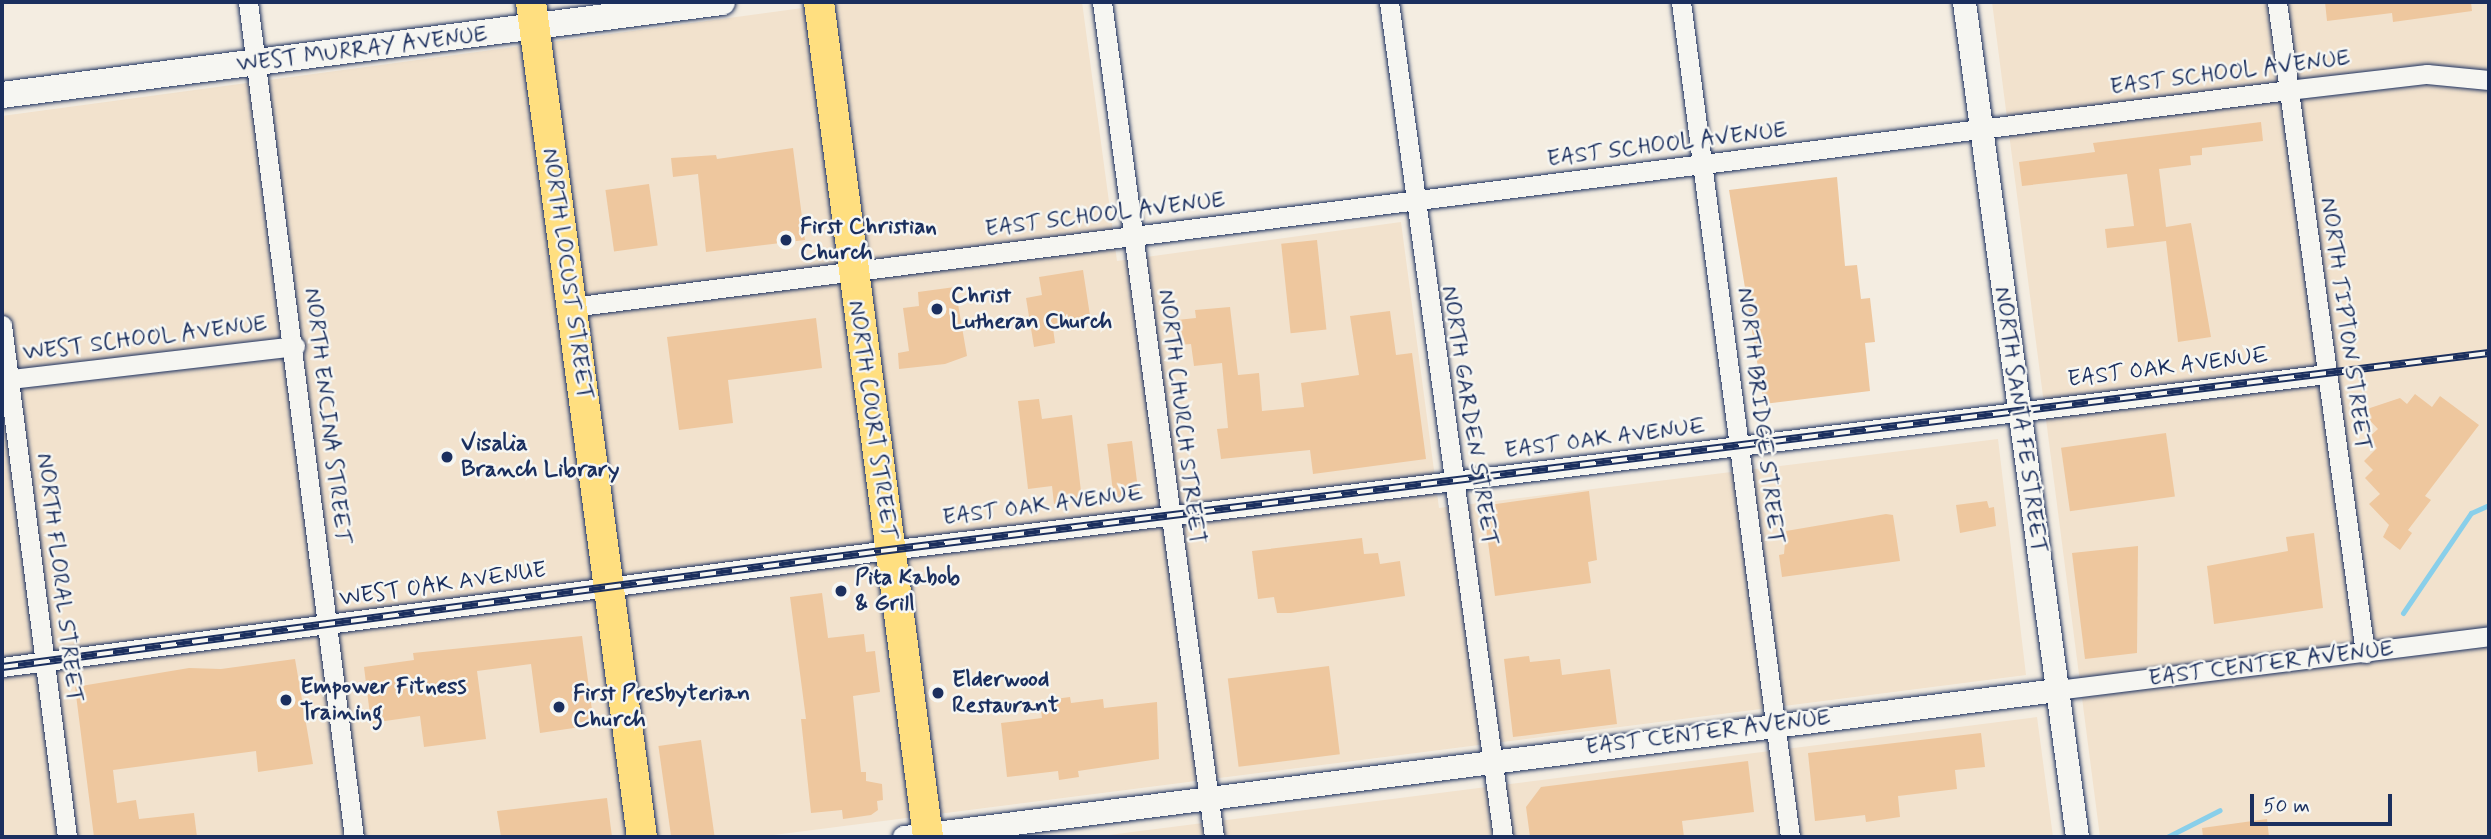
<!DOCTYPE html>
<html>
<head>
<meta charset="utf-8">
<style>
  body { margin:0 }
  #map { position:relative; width:2491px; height:839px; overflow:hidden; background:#f4ede1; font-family:Mynerve,sans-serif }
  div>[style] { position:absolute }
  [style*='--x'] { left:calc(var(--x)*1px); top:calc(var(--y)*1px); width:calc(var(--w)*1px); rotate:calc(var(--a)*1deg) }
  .built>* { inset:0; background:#f2e2cd }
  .stream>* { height:5px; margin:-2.5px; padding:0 2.5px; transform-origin:2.5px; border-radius:2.5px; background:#89cfea }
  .building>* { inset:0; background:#eec79e; transform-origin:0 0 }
  .roads { filter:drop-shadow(0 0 2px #1b2f5e) drop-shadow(0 0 2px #1b2f5e) }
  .minor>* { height:19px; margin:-9.5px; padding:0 9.5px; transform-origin:9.5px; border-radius:9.5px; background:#f6f6f2 }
  .tertiary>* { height:23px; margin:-11.5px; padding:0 11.5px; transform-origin:11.5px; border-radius:11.5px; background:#f6f6f2 }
  .secondary>* { height:26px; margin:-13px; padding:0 13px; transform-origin:13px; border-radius:13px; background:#f6f6f2 }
  .primary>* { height:30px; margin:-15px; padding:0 15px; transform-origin:15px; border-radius:15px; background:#ffdf80 }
  .rail>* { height:8px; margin-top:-4px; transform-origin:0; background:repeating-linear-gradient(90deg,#f6f6f2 0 16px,#1b2f5e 0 32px); box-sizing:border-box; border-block:2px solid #1b2f5e }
  .dots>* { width:19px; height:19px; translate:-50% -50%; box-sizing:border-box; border:4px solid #f6f6f2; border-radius:50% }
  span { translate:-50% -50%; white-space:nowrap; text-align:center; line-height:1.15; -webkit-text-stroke:5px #f6f6f2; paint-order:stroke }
  .street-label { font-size:23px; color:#1b2f5e }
  .poi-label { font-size:23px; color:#1b2f5e; font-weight:700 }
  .left { translate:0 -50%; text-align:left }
  .frame { position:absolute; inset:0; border:4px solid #1b2f5e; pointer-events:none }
  .scale { position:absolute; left:2250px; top:794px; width:142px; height:32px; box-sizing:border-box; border:4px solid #1b2f5e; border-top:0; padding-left:9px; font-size:21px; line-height:24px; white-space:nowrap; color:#1b2f5e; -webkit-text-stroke:5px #f6f6f2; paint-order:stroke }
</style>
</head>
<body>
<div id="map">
  <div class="built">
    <i style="clip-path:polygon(847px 2px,1082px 2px,1117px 261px,1401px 222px,1439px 508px,1998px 439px,2026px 675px,758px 837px,2px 837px,2px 116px)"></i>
    <i style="clip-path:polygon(1992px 2px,2489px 2px,2489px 837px,2100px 837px)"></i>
    <i style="clip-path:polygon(2037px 717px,2053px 837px,1093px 837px)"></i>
  </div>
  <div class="stream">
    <i style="--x:2403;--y:613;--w:121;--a:-55.8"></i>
    <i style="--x:2471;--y:513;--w:20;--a:-24"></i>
    <i style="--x:2167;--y:837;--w:59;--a:-27"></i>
  </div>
  <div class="building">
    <i style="clip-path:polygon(2325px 2px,2471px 2px,2472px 11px,2393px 22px,2392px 13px,2327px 21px)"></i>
    <i style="clip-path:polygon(2261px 122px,2263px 141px,2202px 148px,2202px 155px,2190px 156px,2191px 165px,2159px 169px,2166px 227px,2191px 223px,2211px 337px,2178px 342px,2166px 241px,2107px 248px,2105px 229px,2134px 226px,2127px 174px,2022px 186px,2019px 162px,2095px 152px,2093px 143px)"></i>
    <i style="clip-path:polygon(793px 148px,805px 240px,706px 252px,698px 174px,673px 177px,671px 158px,716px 155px,717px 159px)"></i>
    <i style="clip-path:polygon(1837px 177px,1845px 266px,1857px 265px,1861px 299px,1870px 298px,1875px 342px,1865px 343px,1870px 391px,1764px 404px,1729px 190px)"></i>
    <i style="left:649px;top:184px;width:62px;height:44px;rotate:82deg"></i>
    <i style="left:1317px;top:240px;width:90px;height:36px;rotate:84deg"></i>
    <i style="clip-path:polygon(1083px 270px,1091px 322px,1053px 328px,1055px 343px,1034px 347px,1026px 298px,1042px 295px,1039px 277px)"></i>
    <i style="clip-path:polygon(955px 287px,967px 356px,945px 364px,899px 369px,898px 353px,909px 351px,903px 308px,919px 306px,918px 292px)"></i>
    <i style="clip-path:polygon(1230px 307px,1238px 375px,1259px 373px,1262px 411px,1304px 407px,1301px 383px,1359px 375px,1350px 316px,1390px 311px,1396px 355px,1412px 353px,1426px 459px,1313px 474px,1310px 450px,1221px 459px,1217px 429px,1228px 428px,1222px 363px,1194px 366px,1191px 344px,1179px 345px,1177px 320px,1196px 318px,1195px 310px)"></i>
    <i style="clip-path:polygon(816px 318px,822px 368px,728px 380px,733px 423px,679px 430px,667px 337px)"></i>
    <i style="clip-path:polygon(2415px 394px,2432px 407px,2440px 396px,2479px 425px,2425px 496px,2431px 500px,2408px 530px,2412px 533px,2400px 550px,2383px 537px,2389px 525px,2369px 504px,2380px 494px,2365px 478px,2373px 470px,2364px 461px,2377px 448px,2367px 439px,2378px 429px,2361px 411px,2400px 398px,2407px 404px)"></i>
    <i style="clip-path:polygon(1039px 399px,1042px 419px,1072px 415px,1082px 500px,1054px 504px,1052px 486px,1028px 489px,1018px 401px)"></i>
    <i style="left:2166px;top:433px;width:64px;height:106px;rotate:82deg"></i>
    <i style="left:1132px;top:441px;width:54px;height:25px;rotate:83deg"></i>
    <i style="clip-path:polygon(1589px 491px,1597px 560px,1588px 562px,1591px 583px,1495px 596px,1484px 511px,1489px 505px)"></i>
    <i style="clip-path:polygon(1987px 501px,1989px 508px,1994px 507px,1996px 526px,1960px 533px,1956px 505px)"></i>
    <i style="clip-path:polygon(1886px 514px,1893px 515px,1900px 561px,1782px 577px,1779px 555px,1784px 554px,1786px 531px)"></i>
    <i style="clip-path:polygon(2314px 533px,2323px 608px,2214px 624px,2207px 566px,2288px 551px,2286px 537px)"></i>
    <i style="clip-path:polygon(1362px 538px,1364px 554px,1378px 553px,1380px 564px,1400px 561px,1405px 596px,1291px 613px,1277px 613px,1274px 597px,1258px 599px,1252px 551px)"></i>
    <i style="clip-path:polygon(2138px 546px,2137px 653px,2085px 659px,2072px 553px)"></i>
    <i style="clip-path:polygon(822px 593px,828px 638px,864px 634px,866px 652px,875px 651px,880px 692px,853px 696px,861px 772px,866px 772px,866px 781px,882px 784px,883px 800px,877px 801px,878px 810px,871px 815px,843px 819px,842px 810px,811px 813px,801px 719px,806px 719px,790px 597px)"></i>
    <i style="clip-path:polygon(582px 636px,594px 725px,540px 733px,531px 664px,477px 671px,486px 739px,424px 747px,420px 716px,371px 723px,364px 667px,414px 660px,413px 653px)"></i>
    <i style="clip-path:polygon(1529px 656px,1530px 662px,1560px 659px,1562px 675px,1610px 669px,1617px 724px,1513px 737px,1504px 659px)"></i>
    <i style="clip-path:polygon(295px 659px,313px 764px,258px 772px,256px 751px,113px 770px,117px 803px,136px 800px,139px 819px,194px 813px,197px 837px,94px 837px,75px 687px,189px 668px,221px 669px)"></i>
    <i style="left:1329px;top:666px;width:89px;height:102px;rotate:83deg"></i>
    <i style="clip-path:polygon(1070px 697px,1071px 703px,1103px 699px,1104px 708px,1157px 702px,1159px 759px,1078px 771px,1079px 777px,1059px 780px,1058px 771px,1007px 777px,1001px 723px,1042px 718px,1040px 701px)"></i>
    <i style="clip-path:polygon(1981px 733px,1985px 767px,1955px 770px,1957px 789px,1898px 796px,1900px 817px,1866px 822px,1865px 815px,1815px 821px,1808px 753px)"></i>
    <i style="left:701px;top:740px;width:98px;height:43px;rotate:82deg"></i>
    <i style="clip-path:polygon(1748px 761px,1754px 812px,1682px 821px,1684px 837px,1530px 837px,1526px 807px,1541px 787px)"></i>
    <i style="clip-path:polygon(607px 798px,612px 837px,501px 837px,497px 811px)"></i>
    <i style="clip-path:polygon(2267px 819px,2269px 837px,2203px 837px,2202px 828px)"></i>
  </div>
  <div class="roads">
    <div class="minor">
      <i style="--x:248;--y:2;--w:842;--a:82.77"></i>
      <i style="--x:1102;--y:2;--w:842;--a:82.36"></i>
      <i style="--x:1389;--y:2;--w:843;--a:82.23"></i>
      <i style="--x:1681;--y:2;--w:842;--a:82.56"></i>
      <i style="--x:2277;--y:2;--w:657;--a:82.3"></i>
      <i style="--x:571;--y:307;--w:1731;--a:-7.2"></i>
      <i style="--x:2288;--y:90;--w:140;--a:-6.6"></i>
      <i style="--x:2427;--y:74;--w:62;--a:5.5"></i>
      <i style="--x:2;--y:325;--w:516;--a:82.76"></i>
      <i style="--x:2;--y:380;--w:295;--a:-6.6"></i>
      <i style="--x:2;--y:667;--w:887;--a:-7.52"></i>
      <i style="--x:881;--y:551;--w:1457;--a:-6.98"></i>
      <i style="--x:2057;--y:690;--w:435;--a:-7.1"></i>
    </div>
    <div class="tertiary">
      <i style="--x:1964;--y:2;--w:843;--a:82.29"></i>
      <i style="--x:904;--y:837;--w:1162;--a:-7.27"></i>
    </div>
    <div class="secondary">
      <i style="--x:2;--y:95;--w:726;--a:-7.36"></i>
    </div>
    <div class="primary">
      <i style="--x:531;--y:2;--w:842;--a:82.43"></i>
      <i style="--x:819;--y:2;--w:842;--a:82.56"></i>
    </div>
  </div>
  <div class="rail">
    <i style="--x:2;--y:667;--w:887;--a:-7.52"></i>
    <i style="--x:881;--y:551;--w:1620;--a:-7.02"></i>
  </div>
  <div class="dots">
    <i style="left:786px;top:240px;background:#1b2f5e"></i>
    <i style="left:937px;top:309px;background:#1b2f5e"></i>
    <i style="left:447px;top:457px;background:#1b2f5e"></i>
    <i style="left:841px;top:591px;background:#1b2f5e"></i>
    <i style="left:938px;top:693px;background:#1b2f5e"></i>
    <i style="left:286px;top:700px;background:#1b2f5e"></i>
    <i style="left:559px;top:707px;background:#1b2f5e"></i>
  </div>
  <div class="street-label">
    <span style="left:362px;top:50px;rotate:-7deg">WEST MURRAY AVENUE</span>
    <span style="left:2230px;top:73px;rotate:-7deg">EAST SCHOOL AVENUE</span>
    <span style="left:1667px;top:145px;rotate:-7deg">EAST SCHOOL AVENUE</span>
    <span style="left:1105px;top:215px;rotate:-7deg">EAST SCHOOL AVENUE</span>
    <span style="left:567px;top:274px;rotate:82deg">NORTH LOCUST STREET</span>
    <span style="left:2345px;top:324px;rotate:82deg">NORTH TIPTON STREET</span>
    <span style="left:145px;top:339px;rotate:-7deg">WEST SCHOOL AVENUE</span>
    <span style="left:2168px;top:368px;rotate:-7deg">EAST OAK AVENUE</span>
    <span style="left:327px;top:416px;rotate:83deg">NORTH ENCINA STREET</span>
    <span style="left:1469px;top:416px;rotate:81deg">NORTH GARDEN STREET</span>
    <span style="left:1760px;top:416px;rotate:83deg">NORTH BRIDGE STREET</span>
    <span style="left:1181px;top:417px;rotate:83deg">NORTH CHURCH STREET</span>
    <span style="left:872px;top:420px;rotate:82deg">NORTH COURT STREET</span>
    <span style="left:2020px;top:420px;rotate:82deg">NORTH SANTA FE STREET</span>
    <span style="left:1605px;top:439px;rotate:-7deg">EAST OAK AVENUE</span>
    <span style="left:1043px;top:506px;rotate:-7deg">EAST OAK AVENUE</span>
    <span style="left:59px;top:578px;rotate:83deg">NORTH FLORAL STREET</span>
    <span style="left:443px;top:585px;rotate:-8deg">WEST OAK AVENUE</span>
    <span style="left:2271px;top:664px;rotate:-7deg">EAST CENTER AVENUE</span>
    <span style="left:1708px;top:733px;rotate:-7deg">EAST CENTER AVENUE</span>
  </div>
  <div class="poi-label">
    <span class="left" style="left:800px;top:240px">First Christian<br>Church</span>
    <span class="left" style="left:951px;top:309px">Christ<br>Lutheran Church</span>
    <span class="left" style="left:461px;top:457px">Visalia<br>Branch Library</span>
    <span class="left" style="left:855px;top:591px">Pita Kabob<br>&amp; Grill</span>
    <span class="left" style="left:952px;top:693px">Elderwood<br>Restaurant</span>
    <span class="left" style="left:300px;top:700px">Empower Fitness<br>Training</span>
    <span class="left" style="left:573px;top:707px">First Presbyterian<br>Church</span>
  </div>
  <div class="frame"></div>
  <div class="scale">50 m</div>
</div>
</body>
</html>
